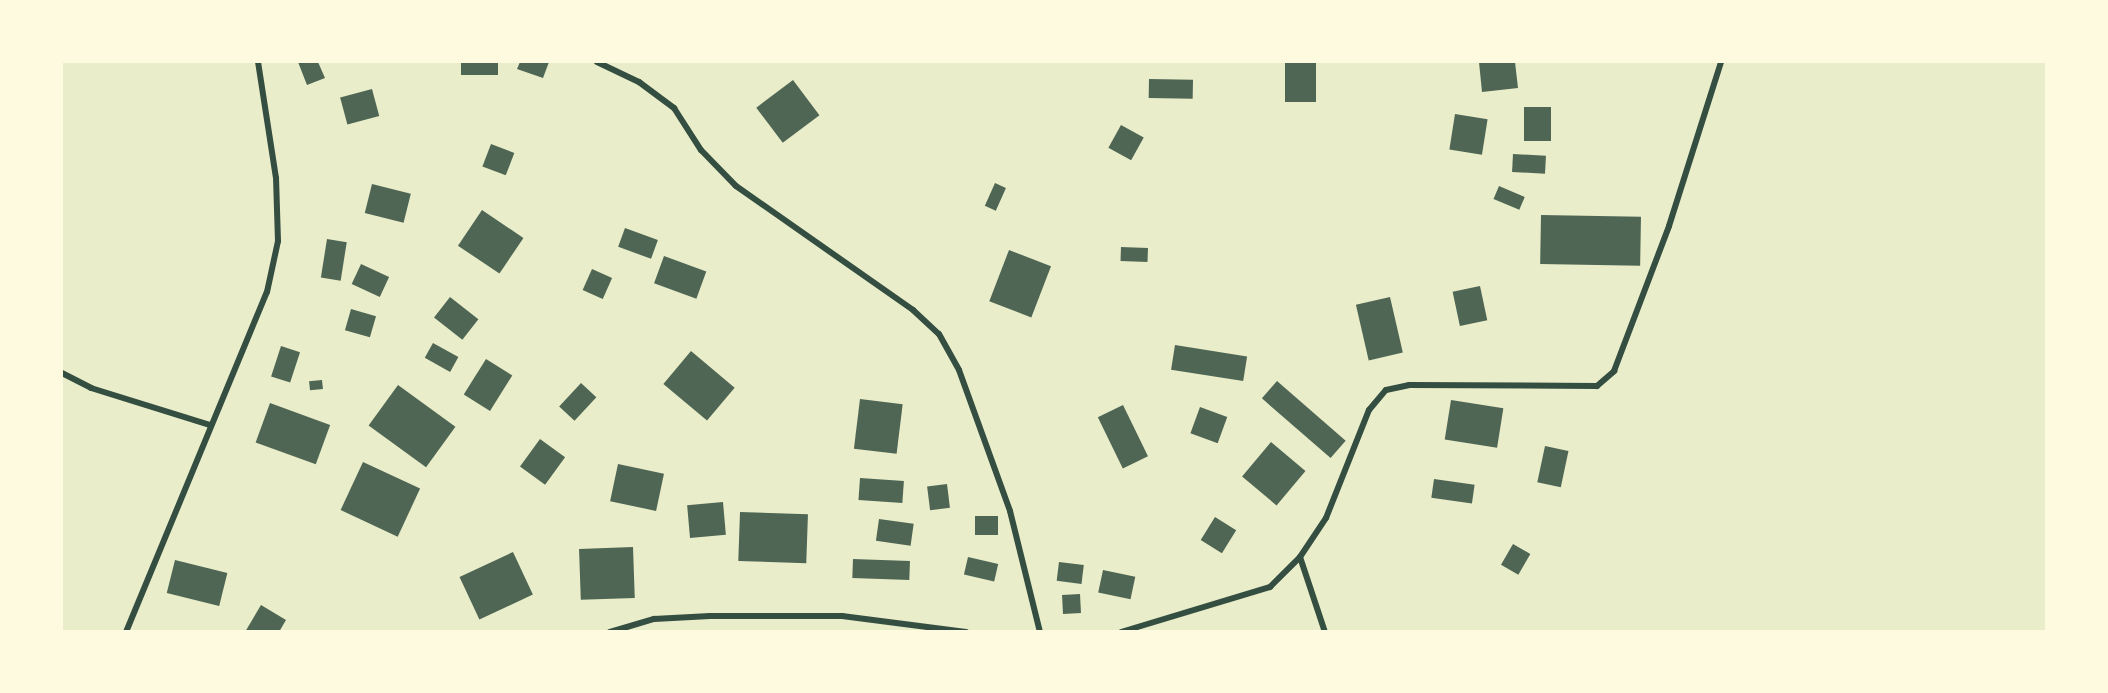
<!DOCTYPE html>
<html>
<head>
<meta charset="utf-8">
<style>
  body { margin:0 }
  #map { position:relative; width:2108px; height:693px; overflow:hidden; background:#e9edc9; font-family:"Source Sans 3",sans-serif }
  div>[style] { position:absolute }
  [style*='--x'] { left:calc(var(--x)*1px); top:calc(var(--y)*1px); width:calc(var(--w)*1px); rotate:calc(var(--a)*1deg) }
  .building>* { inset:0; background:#4f6655; transform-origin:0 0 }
  .minor>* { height:6px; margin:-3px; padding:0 3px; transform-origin:3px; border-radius:3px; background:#344e41 }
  span { translate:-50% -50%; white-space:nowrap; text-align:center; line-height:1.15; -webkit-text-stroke:4.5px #fefae0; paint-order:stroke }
  .frame { position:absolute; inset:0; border:63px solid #fefae0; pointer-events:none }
</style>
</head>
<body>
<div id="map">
  <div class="building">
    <i style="clip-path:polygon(298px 62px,318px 62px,325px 78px,307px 85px)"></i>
    <i style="left:461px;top:62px;width:37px;height:13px"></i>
    <i style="clip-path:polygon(520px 62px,549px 62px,543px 78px,517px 69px)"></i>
    <i style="left:1285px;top:62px;width:31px;height:40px"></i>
    <i style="clip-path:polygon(1479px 62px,1515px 62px,1518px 88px,1482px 92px)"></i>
    <i style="left:1149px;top:79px;width:44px;height:19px;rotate:1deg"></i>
    <i style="left:793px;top:80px;width:44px;height:46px;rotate:53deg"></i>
    <i style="left:372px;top:89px;width:28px;height:33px;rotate:75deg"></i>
    <i style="left:1524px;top:107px;width:27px;height:34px"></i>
    <i style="left:1455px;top:114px;width:33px;height:36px;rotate:9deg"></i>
    <i style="left:1121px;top:125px;width:26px;height:26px;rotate:29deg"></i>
    <i style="left:491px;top:144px;width:25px;height:24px;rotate:21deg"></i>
    <i style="left:1513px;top:154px;width:33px;height:18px;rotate:3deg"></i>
    <i style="left:995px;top:183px;width:12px;height:25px;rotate:24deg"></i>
    <i style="left:372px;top:184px;width:40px;height:30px;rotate:14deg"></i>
    <i style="left:1499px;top:186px;width:28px;height:14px;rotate:23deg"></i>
    <i style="left:482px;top:210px;width:50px;height:43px;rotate:34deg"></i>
    <i style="left:1541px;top:215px;width:100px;height:49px;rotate:1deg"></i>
    <i style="left:625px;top:228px;width:35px;height:20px;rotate:20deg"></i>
    <i style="left:327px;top:239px;width:20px;height:39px;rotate:9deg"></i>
    <i style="left:1121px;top:247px;width:27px;height:14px;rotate:2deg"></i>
    <i style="left:1009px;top:250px;width:45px;height:55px;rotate:21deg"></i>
    <i style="left:664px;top:256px;width:45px;height:29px;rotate:20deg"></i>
    <i style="left:361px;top:264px;width:31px;height:22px;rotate:25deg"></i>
    <i style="left:592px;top:269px;width:22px;height:23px;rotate:24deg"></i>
    <i style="left:1480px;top:286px;width:35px;height:28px;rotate:78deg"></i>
    <i style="left:450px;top:297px;width:36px;height:26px;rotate:38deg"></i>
    <i style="left:1390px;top:297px;width:57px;height:35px;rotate:77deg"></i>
    <i style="left:351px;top:309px;width:26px;height:22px;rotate:16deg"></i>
    <i style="left:433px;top:343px;width:29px;height:17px;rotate:29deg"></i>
    <i style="left:1175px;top:345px;width:73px;height:25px;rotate:9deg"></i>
    <i style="left:281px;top:346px;width:20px;height:32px;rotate:18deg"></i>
    <i style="left:691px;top:351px;width:57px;height:43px;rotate:40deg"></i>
    <i style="left:486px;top:359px;width:31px;height:42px;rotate:32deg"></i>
    <i style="left:322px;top:380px;width:9px;height:13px;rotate:84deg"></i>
    <i style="left:1277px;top:381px;width:91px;height:23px;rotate:41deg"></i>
    <i style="left:581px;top:383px;width:21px;height:32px;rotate:43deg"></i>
    <i style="left:398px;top:385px;width:71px;height:50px;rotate:36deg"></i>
    <i style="left:860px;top:399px;width:43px;height:50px;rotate:7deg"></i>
    <i style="left:1451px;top:400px;width:53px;height:40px;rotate:9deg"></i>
    <i style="left:270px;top:403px;width:64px;height:42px;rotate:20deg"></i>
    <i style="left:1123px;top:405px;width:57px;height:28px;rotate:64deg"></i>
    <i style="left:1200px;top:407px;width:29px;height:28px;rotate:20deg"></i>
    <i style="left:540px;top:439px;width:31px;height:34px;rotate:36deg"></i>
    <i style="left:1271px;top:442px;width:45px;height:45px;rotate:40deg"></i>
    <i style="left:1545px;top:446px;width:24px;height:37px;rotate:12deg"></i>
    <i style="left:363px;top:462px;width:63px;height:53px;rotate:25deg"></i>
    <i style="left:618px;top:464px;width:47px;height:38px;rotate:12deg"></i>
    <i style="left:860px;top:478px;width:44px;height:22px;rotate:4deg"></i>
    <i style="left:1434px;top:479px;width:41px;height:19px;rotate:8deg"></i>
    <i style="left:947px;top:484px;width:24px;height:20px;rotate:83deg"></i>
    <i style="left:723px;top:502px;width:33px;height:36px;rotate:85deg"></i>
    <i style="left:740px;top:512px;width:68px;height:49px;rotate:2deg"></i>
    <i style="left:975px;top:516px;width:23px;height:19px"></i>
    <i style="left:1215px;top:517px;width:25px;height:27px;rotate:32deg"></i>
    <i style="left:879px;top:519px;width:35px;height:22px;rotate:8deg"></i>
    <i style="left:1513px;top:544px;width:20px;height:24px;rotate:30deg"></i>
    <i style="left:633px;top:547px;width:51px;height:54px;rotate:88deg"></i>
    <i style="left:513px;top:552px;width:47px;height:59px;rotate:65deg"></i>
    <i style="left:968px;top:557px;width:31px;height:18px;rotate:13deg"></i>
    <i style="left:853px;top:559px;width:57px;height:19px;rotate:2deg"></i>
    <i style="left:175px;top:560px;width:54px;height:34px;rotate:14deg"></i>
    <i style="left:1059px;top:562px;width:25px;height:19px;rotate:7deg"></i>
    <i style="left:1103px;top:570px;width:33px;height:23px;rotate:12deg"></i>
    <i style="left:1080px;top:594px;width:19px;height:18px;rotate:87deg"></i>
    <i style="clip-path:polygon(261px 605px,286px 620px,279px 632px,245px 632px)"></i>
  </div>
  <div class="minor">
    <i style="--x:597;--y:62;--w:47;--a:25.5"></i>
    <i style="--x:639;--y:82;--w:44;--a:36.6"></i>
    <i style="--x:674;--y:108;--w:50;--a:57.3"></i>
    <i style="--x:701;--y:150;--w:50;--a:45.8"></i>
    <i style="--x:736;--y:186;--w:216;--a:35"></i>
    <i style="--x:913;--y:310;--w:35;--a:43"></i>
    <i style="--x:939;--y:334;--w:41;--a:60.9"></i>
    <i style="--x:959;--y:370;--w:150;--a:70.1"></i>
    <i style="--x:1010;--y:511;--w:125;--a:76.1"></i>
    <i style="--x:62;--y:373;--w:33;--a:27"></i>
    <i style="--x:91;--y:388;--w:125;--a:17.3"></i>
    <i style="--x:1300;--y:557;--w:79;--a:71.6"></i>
    <i style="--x:126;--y:632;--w:368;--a:-67.5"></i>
    <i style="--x:267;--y:292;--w:52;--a:-77.8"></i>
    <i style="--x:278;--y:241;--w:63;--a:-91.8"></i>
    <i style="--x:276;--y:178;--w:117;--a:-98.8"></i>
    <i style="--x:610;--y:632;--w:46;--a:-16.5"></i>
    <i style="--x:654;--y:619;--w:56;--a:-3.1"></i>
    <i style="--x:710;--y:616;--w:132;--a:0"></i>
    <i style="--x:842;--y:616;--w:125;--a:7.4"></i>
    <i style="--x:1121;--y:632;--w:156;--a:-16.8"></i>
    <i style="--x:1270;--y:587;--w:42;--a:-45"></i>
    <i style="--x:1300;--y:557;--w:47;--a:-56.3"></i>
    <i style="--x:1326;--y:518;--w:116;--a:-68.3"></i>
    <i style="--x:1369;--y:410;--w:26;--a:-50"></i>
    <i style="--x:1386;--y:390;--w:24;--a:-12"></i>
    <i style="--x:1409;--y:385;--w:188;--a:0.3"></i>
    <i style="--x:1597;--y:386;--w:23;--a:-41"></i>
    <i style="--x:1614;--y:371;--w:155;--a:-69.2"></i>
    <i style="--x:1669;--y:226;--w:172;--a:-72.4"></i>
  </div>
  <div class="frame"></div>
</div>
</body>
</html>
